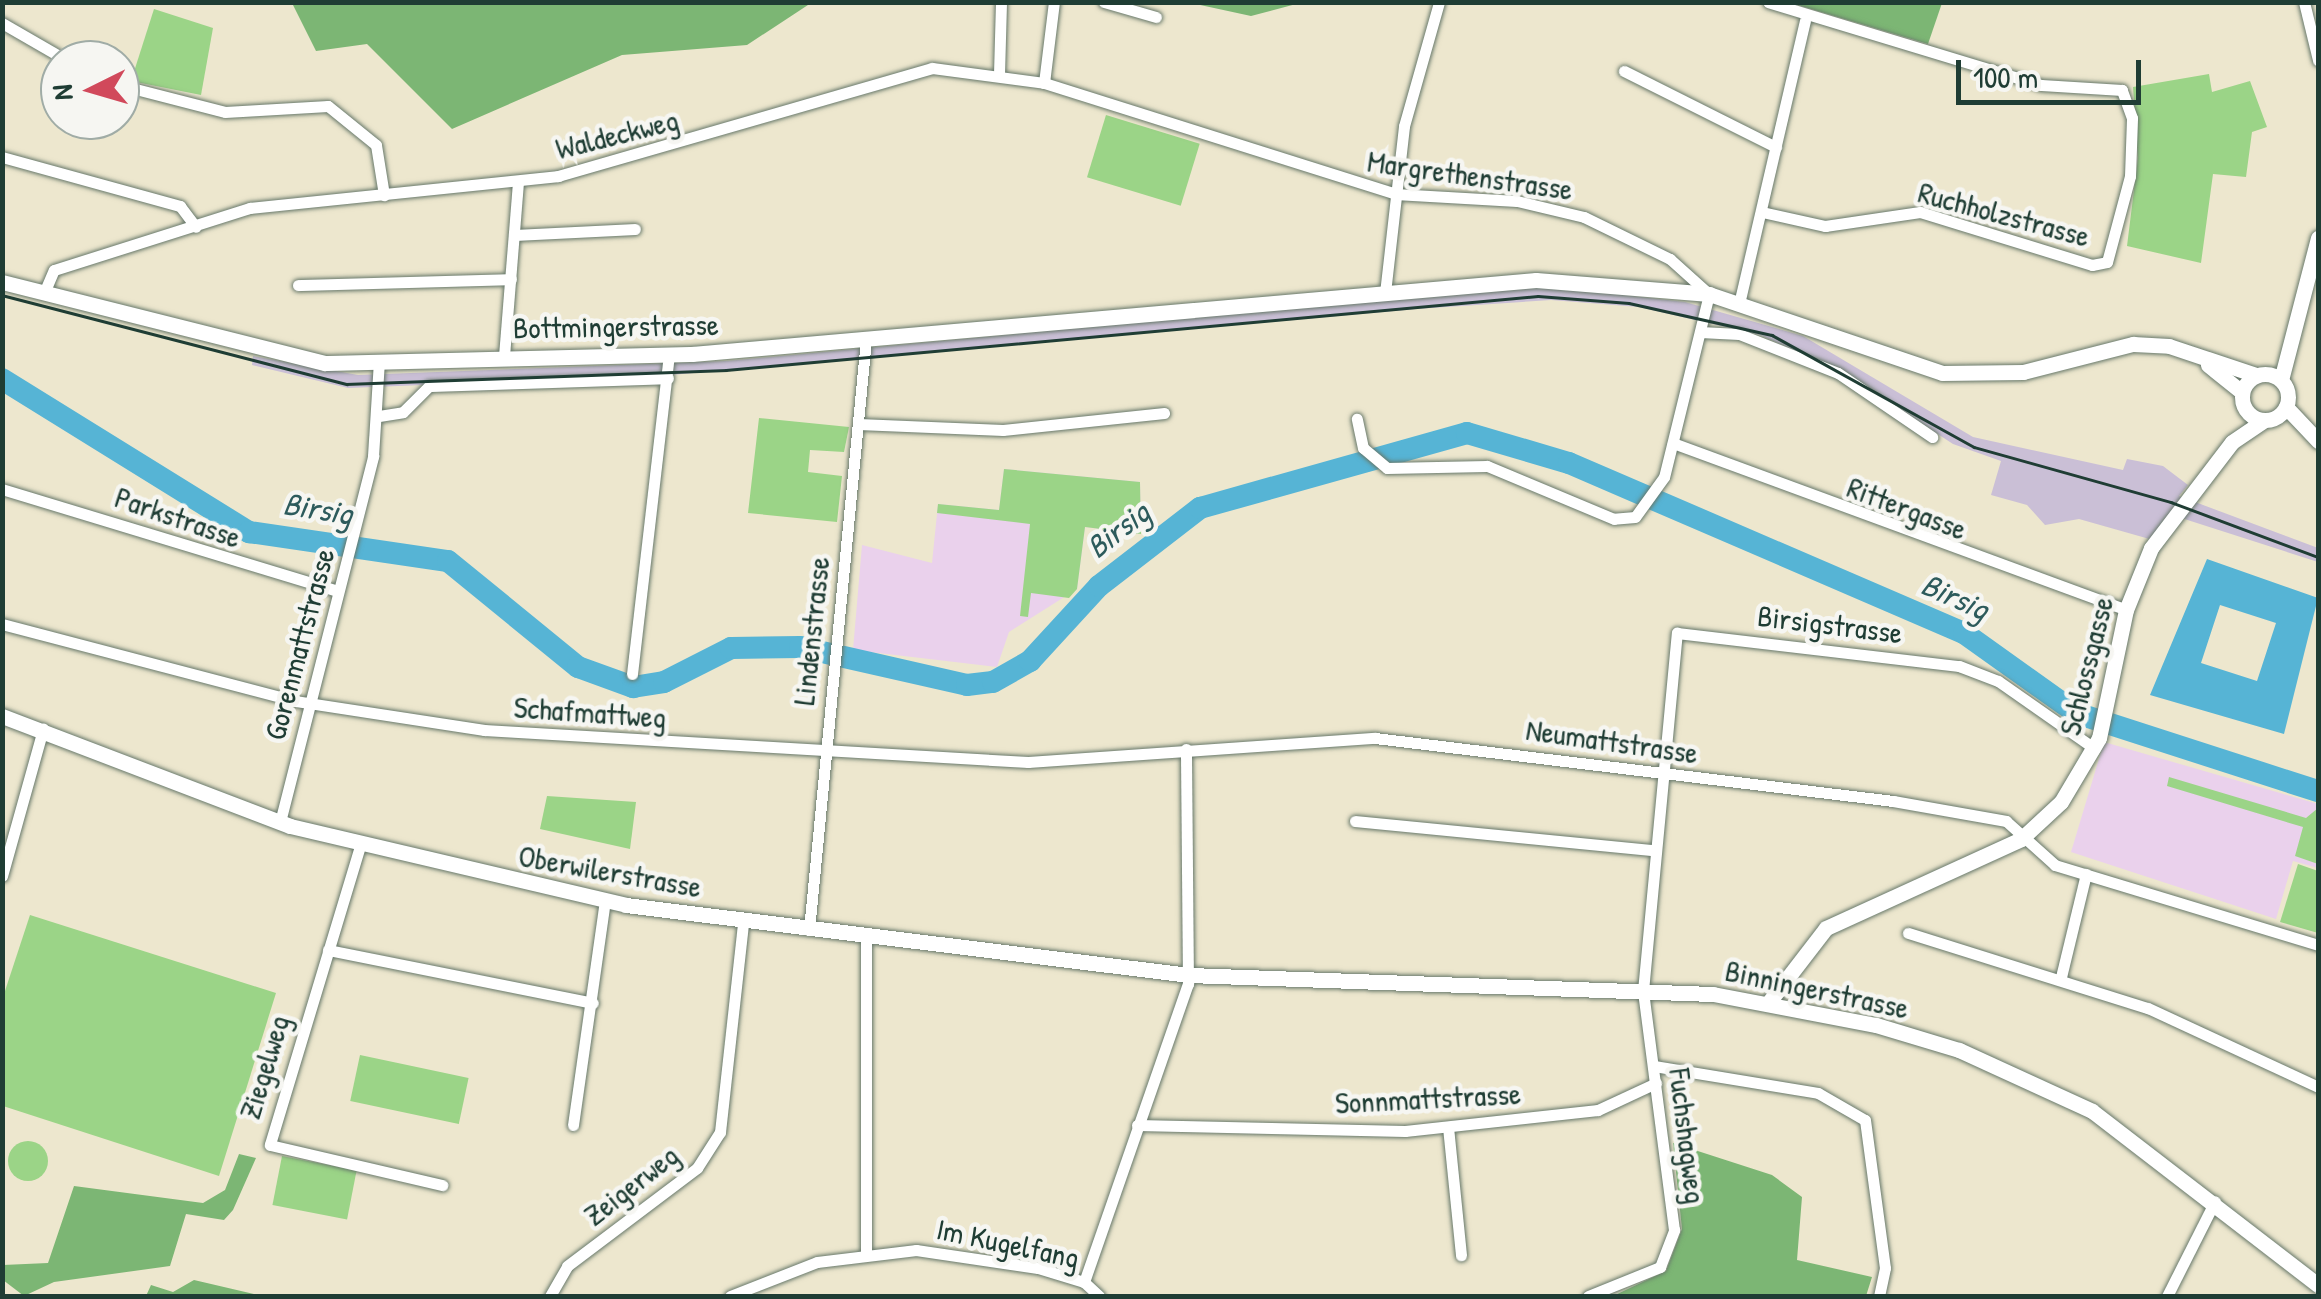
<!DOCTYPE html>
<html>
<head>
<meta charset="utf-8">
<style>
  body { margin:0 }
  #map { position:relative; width:2321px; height:1299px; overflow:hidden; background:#ede7ce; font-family:"Patrick Hand",sans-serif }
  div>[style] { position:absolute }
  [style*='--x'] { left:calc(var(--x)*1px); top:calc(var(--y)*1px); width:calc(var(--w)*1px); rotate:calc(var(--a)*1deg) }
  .built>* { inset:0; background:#ead1ec }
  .industrial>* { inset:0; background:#cabfd6 }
  .green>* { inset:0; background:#9bd487; transform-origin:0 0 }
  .round { border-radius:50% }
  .forest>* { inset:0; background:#7cb674 }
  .water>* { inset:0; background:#56b4d5 }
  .river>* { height:22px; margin:-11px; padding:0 11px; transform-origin:11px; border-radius:11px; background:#56b4d5 }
  .roads { filter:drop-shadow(0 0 2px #67786a) drop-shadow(0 0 2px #67786a) }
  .minor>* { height:11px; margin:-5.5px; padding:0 5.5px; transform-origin:5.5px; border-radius:5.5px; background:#fff }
  .secondary>* { height:15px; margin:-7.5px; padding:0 7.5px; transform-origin:7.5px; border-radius:7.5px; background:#fff }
  .secondary>.ring { margin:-7.5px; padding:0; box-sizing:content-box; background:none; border:15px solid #fff; border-radius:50% }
  .tram>* { height:2.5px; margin:-1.25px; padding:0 1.25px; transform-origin:1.25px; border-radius:1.25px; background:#1f3d34 }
  span { translate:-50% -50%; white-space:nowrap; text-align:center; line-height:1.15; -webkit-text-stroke:9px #f6f6f2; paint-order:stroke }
  .street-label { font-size:30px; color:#1f3d34 }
  .water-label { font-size:32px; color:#2d5b5c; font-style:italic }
  .frame { position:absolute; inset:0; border:5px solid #1f3d34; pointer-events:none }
  .north { position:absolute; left:40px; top:40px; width:100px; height:100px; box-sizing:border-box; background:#f6f6f2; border:2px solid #a0aca6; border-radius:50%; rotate:265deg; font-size:28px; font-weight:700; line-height:40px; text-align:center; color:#1f3d34 }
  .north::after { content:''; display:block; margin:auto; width:35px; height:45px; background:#d1495b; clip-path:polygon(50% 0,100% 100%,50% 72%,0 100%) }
  .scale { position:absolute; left:1956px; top:60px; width:185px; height:45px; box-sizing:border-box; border:5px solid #1f3d34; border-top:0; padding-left:12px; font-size:30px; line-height:35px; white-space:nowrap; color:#1f3d34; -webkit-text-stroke:8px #f6f6f2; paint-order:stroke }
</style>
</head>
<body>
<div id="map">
  <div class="built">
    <i style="clip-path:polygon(1004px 469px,1140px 482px,1141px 534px,1085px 527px,1077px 589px,1009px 632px,997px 667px,853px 650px,862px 545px,932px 563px,938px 504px,999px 510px)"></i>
    <i style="clip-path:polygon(2104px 742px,2318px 804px,2318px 868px,2293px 861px,2276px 919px,2071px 852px)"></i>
  </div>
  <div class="industrial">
    <i style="clip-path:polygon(1537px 285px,1685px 302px,1803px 336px,1973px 437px,2123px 470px,2127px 459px,2163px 466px,2188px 485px,2179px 496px,2318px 548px,2318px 562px,2172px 515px,2153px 540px,2079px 519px,2045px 525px,2027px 505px,1991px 495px,2001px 461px,1953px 444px,1843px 372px,1760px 335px,1639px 307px,1551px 300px,1416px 309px,671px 375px,348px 388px,252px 365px,253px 356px,358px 375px,726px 361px)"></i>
  </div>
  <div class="green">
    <i style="clip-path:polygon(154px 9px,213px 28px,201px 95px,131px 81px)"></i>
    <i style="clip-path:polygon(2209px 74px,2212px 92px,2250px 81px,2267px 127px,2252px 132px,2246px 177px,2213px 174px,2201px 263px,2127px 246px,2138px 158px,2133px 87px)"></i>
    <i style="left:1106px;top:115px;width:98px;height:65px;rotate:17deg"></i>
    <i style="clip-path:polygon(759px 418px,849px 427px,844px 452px,810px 450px,808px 472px,842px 476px,837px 522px,748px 513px)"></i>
    <i style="clip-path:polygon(1004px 469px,1140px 482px,1141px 534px,1085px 527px,1077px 589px,1069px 598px,1031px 593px,1028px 617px,1020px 616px,1030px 524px,937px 513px,938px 504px,999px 510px)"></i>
    <i style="clip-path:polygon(2169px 777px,2306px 818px,2318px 808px,2318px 864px,2295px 856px,2303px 827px,2167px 786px)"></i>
    <i style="clip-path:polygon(547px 796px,636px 802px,630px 849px,540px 829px)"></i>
    <i style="clip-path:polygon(2298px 864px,2318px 871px,2318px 933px,2280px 922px)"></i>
    <i style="clip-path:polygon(30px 915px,276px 993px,219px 1176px,3px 1106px,3px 997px)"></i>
    <i style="left:360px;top:1055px;width:111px;height:47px;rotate:12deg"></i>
    <i class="round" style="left:8px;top:1141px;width:40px;height:40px"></i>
    <i style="left:282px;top:1156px;width:76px;height:50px;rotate:11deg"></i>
  </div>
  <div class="forest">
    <i style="clip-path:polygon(292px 3px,486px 4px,811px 3px,747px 45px,622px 55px,452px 129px,367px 44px,316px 51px)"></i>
    <i style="clip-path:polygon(1191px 3px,1300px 3px,1251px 16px)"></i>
    <i style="clip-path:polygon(1791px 3px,1942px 3px,1928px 44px)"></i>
    <i style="clip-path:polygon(1673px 1143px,1772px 1175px,1802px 1197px,1797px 1260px,1872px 1277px,1866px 1296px,1613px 1296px,1666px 1271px,1682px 1229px)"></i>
    <i style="clip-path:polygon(239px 1154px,256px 1158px,233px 1210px,224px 1220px,186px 1214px,170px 1266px,54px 1282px,24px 1296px,3px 1280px,3px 1265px,48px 1263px,74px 1186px,203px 1203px,225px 1190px)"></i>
    <i style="clip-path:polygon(194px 1280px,263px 1296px,146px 1296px,151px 1285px,173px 1292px)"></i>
  </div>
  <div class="water">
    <i style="clip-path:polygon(evenodd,2207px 559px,2318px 598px,2284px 734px,2150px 695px,2207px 559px,2220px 605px,2276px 623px,2257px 681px,2201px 663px,2220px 605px)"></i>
  </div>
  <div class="river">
    <i style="--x:2;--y:379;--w:291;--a:31.8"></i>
    <i style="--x:249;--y:532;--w:201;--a:8.3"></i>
    <i style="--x:448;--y:561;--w:168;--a:39.2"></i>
    <i style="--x:578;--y:667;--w:59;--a:20"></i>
    <i style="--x:633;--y:687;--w:31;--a:-9"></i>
    <i style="--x:664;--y:682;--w:75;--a:-26.9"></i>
    <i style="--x:731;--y:648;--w:69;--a:-0.8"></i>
    <i style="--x:800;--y:647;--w:171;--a:12.8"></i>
    <i style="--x:967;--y:685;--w:26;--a:-7"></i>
    <i style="--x:993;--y:682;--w:43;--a:-29.6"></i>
    <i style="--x:1030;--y:661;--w:102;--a:-47.4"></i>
    <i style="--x:1099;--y:586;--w:128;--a:-37.7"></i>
    <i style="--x:1200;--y:508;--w:277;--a:-15.7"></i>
    <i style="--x:1467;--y:433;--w:106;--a:16.4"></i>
    <i style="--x:1569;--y:463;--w:430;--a:23.3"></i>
    <i style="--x:1964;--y:633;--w:138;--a:35.5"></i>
    <i style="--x:2076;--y:713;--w:254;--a:17.9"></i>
  </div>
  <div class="roads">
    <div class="minor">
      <i style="--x:1104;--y:2;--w:54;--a:16.1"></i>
      <i style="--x:2304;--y:2;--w:60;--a:76.4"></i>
      <i style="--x:2;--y:23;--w:74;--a:30"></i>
      <i style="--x:1624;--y:71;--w:170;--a:26.6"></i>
      <i style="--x:999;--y:74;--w:72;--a:-88.4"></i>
      <i style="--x:1044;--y:83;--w:82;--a:-83"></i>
      <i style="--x:120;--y:85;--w:108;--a:14.4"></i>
      <i style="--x:225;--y:112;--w:103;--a:-3.3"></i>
      <i style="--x:328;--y:106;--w:62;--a:39.1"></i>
      <i style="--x:376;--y:145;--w:51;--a:80.9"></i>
      <i style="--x:2;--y:157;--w:185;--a:15.4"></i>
      <i style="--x:180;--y:206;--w:26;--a:53"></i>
      <i style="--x:1762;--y:212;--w:65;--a:12.5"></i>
      <i style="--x:1825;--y:226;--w:96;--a:-8.4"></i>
      <i style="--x:1920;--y:212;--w:180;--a:17.1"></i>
      <i style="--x:2092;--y:265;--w:15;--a:-11"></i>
      <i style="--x:2107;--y:262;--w:89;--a:-75"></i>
      <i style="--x:2130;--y:176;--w:58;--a:-88"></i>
      <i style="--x:2132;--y:118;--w:30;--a:-110"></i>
      <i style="--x:2122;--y:90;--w:81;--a:-176.5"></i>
      <i style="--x:2041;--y:85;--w:285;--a:-163.1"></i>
      <i style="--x:515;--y:235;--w:120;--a:-2.9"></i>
      <i style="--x:298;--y:285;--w:213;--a:-1.6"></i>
      <i style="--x:44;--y:293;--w:25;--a:-67"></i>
      <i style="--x:54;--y:270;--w:206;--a:-17.6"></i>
      <i style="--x:250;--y:208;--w:310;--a:-5.9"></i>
      <i style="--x:558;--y:176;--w:389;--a:-16.1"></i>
      <i style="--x:932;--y:68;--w:113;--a:7.6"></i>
      <i style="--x:1044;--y:83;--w:368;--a:17.5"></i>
      <i style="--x:1395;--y:194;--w:122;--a:3.3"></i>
      <i style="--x:1517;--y:201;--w:69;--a:13.4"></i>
      <i style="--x:1584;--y:217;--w:96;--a:26"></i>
      <i style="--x:1670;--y:259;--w:52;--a:41.9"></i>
      <i style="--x:1709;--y:294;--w:188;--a:103.8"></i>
      <i style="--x:1664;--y:477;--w:49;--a:125.9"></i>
      <i style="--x:1635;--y:517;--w:21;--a:175"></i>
      <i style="--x:1614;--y:519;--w:138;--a:-157.3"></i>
      <i style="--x:1487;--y:466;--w:100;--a:178.9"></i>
      <i style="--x:1387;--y:468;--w:31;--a:-140"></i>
      <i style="--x:1363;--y:448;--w:30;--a:-102"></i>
      <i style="--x:1385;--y:293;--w:168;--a:-83.5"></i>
      <i style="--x:1404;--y:126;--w:129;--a:-74.2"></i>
      <i style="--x:1739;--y:304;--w:291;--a:-76.9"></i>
      <i style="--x:1700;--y:332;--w:39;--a:3"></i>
      <i style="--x:1739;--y:334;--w:106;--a:21.5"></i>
      <i style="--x:1838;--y:373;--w:114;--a:34.2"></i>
      <i style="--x:504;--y:356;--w:174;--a:-85.4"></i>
      <i style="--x:379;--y:416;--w:24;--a:-9"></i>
      <i style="--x:403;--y:412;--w:37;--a:-45"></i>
      <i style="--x:429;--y:386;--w:239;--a:-1.9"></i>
      <i style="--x:858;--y:424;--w:145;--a:2.4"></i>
      <i style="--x:1003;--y:430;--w:162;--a:-6"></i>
      <i style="--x:1673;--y:443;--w:483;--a:20.2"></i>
      <i style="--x:2;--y:489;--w:351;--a:16.9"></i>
      <i style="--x:2;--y:624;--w:303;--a:14.7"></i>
      <i style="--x:295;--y:701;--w:191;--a:8.7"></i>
      <i style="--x:484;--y:730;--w:545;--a:3.37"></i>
      <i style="--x:1028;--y:762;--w:348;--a:-4"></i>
      <i style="--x:1375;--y:738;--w:522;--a:6.93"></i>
      <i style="--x:1893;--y:801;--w:115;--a:10"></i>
      <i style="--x:2006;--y:821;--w:66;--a:41.9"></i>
      <i style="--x:2055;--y:865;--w:275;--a:16.9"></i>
      <i style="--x:632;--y:674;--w:320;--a:-83.4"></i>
      <i style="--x:1355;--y:821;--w:297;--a:5.6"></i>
      <i style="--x:280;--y:822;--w:378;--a:-75.7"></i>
      <i style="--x:373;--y:456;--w:95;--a:-86.4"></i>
      <i style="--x:360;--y:846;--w:312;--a:106.8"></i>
      <i style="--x:270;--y:1145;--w:177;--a:13.1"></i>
      <i style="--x:2;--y:876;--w:153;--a:-74.4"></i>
      <i style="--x:809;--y:930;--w:594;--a:-84.49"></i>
      <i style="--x:1908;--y:933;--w:251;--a:17.4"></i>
      <i style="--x:2148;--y:1008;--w:187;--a:24.9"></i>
      <i style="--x:866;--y:934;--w:318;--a:90"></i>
      <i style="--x:328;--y:950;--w:270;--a:11.3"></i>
      <i style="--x:2061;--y:977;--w:106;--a:-76.4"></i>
      <i style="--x:1654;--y:1066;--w:166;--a:9.3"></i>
      <i style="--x:1818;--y:1093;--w:54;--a:29.9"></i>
      <i style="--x:1865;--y:1120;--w:149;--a:82.3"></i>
      <i style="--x:1885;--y:1268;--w:29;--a:102"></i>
      <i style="--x:573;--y:1125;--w:226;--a:-81.9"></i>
      <i style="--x:1137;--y:1125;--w:268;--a:1.3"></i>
      <i style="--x:1405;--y:1131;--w:194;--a:-6.2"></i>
      <i style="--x:1598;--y:1110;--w:64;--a:-25"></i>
      <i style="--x:1448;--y:1127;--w:129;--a:84.2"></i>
      <i style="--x:1084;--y:1282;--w:316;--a:-70.8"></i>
      <i style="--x:1188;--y:984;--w:235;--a:-90.5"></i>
      <i style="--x:550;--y:1296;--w:34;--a:-60"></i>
      <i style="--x:567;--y:1266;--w:163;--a:-37"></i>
      <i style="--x:697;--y:1168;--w:43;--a:-57.4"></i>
      <i style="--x:720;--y:1132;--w:211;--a:-83.7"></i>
      <i style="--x:730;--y:1296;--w:93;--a:-21.3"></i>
      <i style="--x:817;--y:1262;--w:100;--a:-6.9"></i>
      <i style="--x:916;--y:1250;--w:123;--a:8.4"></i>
      <i style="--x:1038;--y:1268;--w:48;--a:16.9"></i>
      <i style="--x:1084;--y:1282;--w:21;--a:43"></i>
      <i style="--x:1588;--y:1296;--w:78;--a:-21.9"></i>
      <i style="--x:1660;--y:1267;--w:40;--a:-69"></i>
      <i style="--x:1674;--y:1230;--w:241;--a:-97.4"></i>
      <i style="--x:1643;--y:991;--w:360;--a:-84.6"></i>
      <i style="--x:1677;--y:633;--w:284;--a:6.7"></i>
      <i style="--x:1959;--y:666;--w:42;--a:21"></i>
      <i style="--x:1998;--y:681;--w:118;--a:35"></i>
      <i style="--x:2167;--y:1296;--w:106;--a:-63.2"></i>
    </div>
    <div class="secondary">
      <i style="--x:2;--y:282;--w:333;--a:14.1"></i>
      <i style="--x:325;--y:363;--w:367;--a:-1.4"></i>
      <i style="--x:692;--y:354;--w:847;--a:-5.01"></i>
      <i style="--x:1536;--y:280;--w:174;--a:4.6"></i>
      <i style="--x:1709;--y:294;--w:246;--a:18.7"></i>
      <i style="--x:1942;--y:373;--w:81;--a:-0.7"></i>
      <i style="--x:2023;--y:372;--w:114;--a:-14.3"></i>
      <i style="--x:2133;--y:344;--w:36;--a:3"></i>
      <i style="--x:2169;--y:346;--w:92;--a:18.4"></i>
      <i style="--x:2208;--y:365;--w:43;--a:38.5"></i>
      <i class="ring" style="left:2242px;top:374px;width:31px;height:31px"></i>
      <i style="--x:2281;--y:380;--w:147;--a:-75.4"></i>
      <i style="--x:2286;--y:407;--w:47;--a:46.7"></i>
      <i style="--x:2;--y:716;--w:308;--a:20.9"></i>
      <i style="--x:290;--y:826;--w:345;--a:13.2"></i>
      <i style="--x:626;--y:905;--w:567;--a:7.09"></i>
      <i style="--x:1189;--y:975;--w:524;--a:2.08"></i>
      <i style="--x:1713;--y:994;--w:166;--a:10.8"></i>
      <i style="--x:1876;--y:1025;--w:87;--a:16.8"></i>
      <i style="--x:1959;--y:1050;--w:146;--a:24.6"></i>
      <i style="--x:2092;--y:1111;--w:285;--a:37.6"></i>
      <i style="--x:1769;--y:1002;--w:93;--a:-52.4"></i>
      <i style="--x:1826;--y:928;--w:214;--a:-24.5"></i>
      <i style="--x:2021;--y:839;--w:54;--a:-42.8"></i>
      <i style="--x:2061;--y:802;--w:74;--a:-59.3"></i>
      <i style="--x:2099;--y:738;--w:131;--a:-78.1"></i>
      <i style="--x:2126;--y:610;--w:67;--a:-68"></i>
      <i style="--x:2151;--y:548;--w:133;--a:-52.6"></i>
      <i style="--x:2232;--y:442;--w:37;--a:-34"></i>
    </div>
  </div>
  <div class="tram">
    <i style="--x:2;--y:295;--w:356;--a:14.5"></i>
    <i style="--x:347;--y:384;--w:379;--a:-2.1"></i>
    <i style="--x:726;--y:370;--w:815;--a:-5.21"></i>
    <i style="--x:1538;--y:296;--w:91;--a:4.4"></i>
    <i style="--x:1629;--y:303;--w:147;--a:12.6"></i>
    <i style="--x:1772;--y:335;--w:231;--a:29"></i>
    <i style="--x:1974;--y:447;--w:205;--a:15.6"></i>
    <i style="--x:2171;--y:502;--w:157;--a:20.5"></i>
  </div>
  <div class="street-label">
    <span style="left:617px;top:134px;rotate:-14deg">Waldeckweg</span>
    <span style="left:1470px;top:175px;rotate:8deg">Margrethenstrasse</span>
    <span style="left:2004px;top:214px;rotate:15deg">Ruchholzstrasse</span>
    <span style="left:616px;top:326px;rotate:-1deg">Bottmingerstrasse</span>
    <span style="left:1907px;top:508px;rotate:21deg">Rittergasse</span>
    <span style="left:178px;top:517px;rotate:19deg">Parkstrasse</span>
    <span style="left:1830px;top:624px;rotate:7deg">Birsigstrasse</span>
    <span style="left:811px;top:631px;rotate:-84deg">Lindenstrasse</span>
    <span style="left:299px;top:644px;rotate:-75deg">Gorenmattstrasse</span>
    <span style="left:2086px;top:666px;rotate:-76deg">Schlossgasse</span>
    <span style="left:590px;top:712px;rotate:4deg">Schafmattweg</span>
    <span style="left:1612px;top:741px;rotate:8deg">Neumattstrasse</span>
    <span style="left:610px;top:871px;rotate:10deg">Oberwilerstrasse</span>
    <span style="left:1817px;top:989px;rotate:12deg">Binningerstrasse</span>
    <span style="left:264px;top:1067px;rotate:-73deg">Ziegelweg</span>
    <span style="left:1428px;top:1098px;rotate:-3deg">Sonnmattstrasse</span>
    <span style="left:1688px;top:1136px;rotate:83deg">Fuchshagweg</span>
    <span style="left:631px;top:1185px;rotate:-38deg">Zeigerweg</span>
    <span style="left:1008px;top:1243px;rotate:12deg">Im Kugelfang</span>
  </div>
  <div class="water-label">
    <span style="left:318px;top:509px;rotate:9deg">Birsig</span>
    <span style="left:1118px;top:530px;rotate:-38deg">Birsig</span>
    <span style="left:1955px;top:597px;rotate:24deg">Birsig</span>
  </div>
  <div class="frame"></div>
  <div class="north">N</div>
  <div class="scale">100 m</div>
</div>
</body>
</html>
